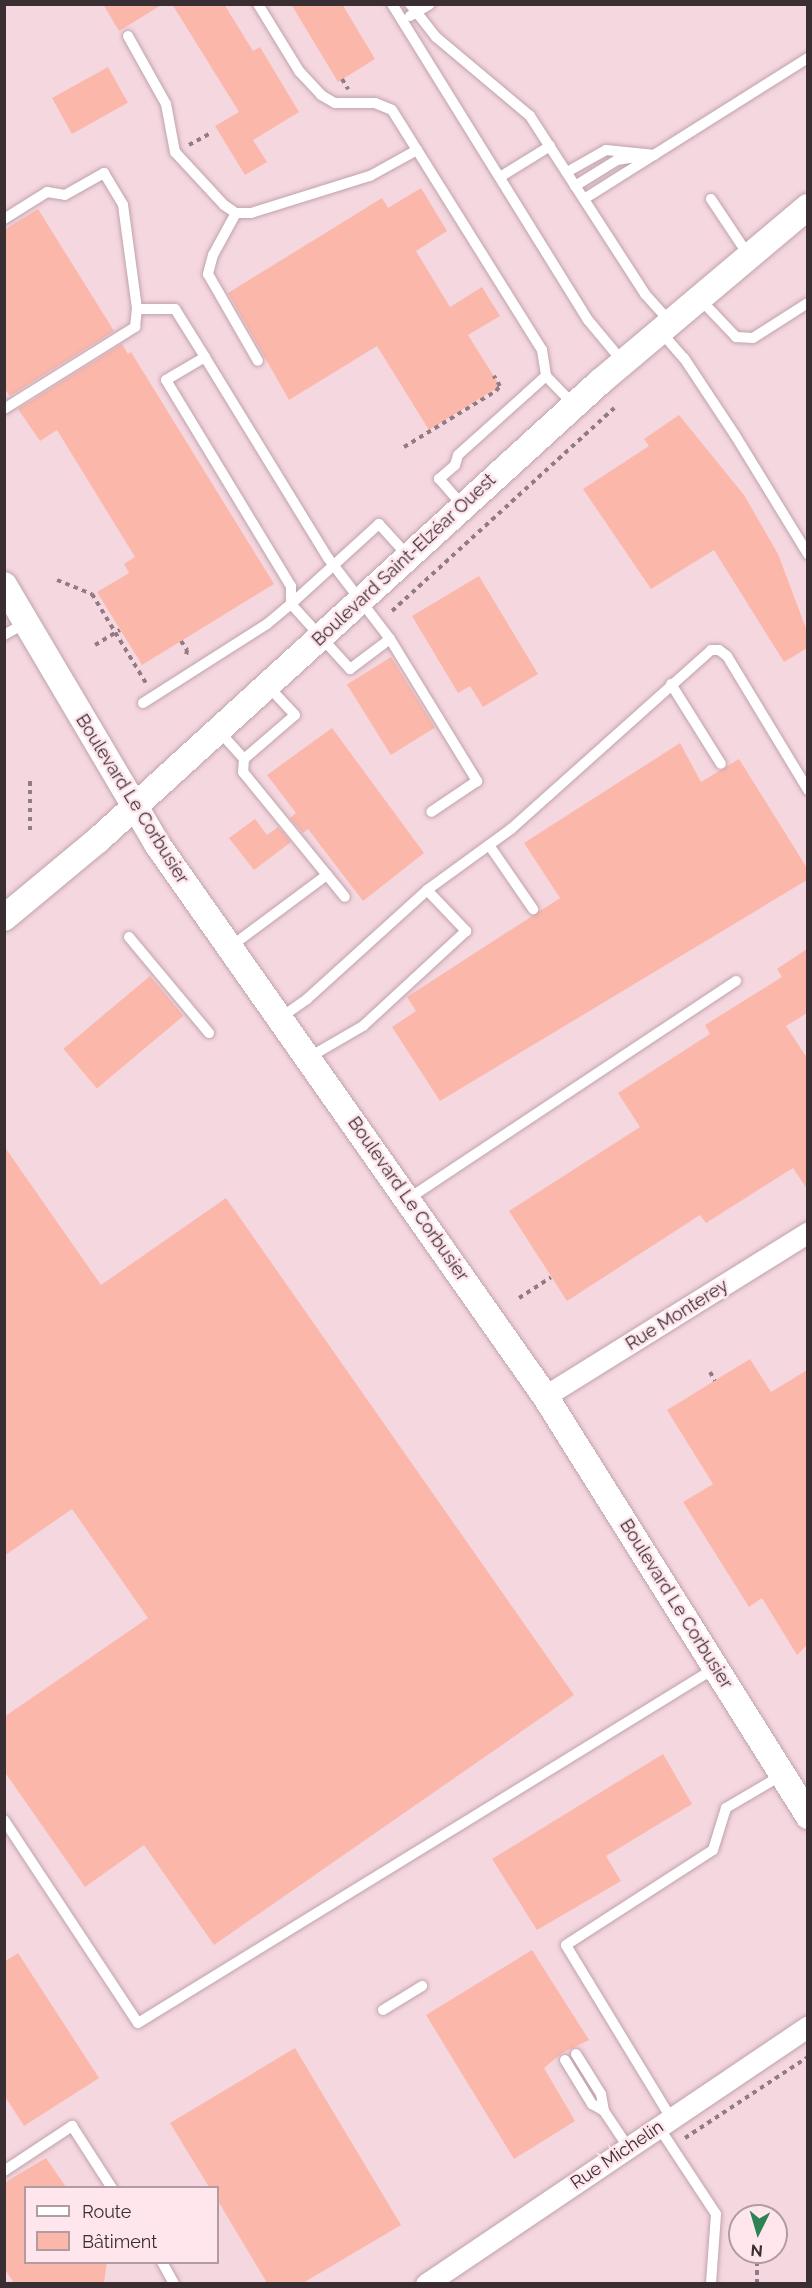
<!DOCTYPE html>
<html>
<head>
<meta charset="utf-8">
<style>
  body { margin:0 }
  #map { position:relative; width:812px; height:2288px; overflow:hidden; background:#f5d7e0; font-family:Raleway,sans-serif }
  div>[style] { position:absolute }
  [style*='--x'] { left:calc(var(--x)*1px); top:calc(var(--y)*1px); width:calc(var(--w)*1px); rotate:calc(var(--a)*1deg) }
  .building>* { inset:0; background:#fcb7ab; transform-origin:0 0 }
  .path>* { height:4px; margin-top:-2px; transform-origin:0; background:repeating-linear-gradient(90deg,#917c83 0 4.5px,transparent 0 9px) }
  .roads { filter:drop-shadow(0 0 2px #c0a3ab) drop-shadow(0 0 2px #c0a3ab) }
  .service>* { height:10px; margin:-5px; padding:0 5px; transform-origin:5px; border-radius:5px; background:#fff }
  .minor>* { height:21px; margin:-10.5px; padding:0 10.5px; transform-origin:10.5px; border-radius:10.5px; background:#fff }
  .tertiary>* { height:26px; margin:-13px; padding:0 13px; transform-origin:13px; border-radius:13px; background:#fff }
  span { translate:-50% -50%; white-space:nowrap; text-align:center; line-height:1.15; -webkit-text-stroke:5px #ffe6ed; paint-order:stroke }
  .street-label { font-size:18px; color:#3a2e32 }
  .frame { position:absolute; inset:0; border:6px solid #3a2e32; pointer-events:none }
  .legend { position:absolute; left:24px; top:2186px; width:195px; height:78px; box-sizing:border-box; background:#ffe6ed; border:2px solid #b09ca2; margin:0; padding:8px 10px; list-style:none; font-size:18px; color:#3a2e32 }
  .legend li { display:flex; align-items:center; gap:12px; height:30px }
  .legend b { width:30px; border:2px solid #b09ca2 }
  .north { position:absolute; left:728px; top:2204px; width:60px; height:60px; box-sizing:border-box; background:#ffe6ed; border:2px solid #b09ca2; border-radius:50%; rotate:185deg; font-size:16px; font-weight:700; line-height:24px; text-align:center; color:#3a2e32 }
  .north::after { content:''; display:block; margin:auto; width:21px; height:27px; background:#2e8254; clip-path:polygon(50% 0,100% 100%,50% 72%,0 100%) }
</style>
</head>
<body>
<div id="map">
  <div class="building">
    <i style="clip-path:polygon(103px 4px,163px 4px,119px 31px)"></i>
    <i style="clip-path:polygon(172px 4px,224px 4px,253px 51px,260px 47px,299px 112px,253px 140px,267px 162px,245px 175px,215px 126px,239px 112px)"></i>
    <i style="clip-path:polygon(291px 4px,342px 4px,375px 59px,338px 82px)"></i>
    <i style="left:108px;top:67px;width:41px;height:64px;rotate:61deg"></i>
    <i style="clip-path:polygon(421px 188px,447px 231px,416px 251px,450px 307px,482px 287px,500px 316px,468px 335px,500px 386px,429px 430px,377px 346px,289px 400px,228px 293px,382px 198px,388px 208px)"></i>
    <i style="clip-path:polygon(38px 209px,114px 331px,10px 396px,4px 388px,4px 230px)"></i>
    <i style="clip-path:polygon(122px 344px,128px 354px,131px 352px,274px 584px,142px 665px,97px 592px,129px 573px,124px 564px,135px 557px,57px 430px,40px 441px,18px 409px)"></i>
    <i style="clip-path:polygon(679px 415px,744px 495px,778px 554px,807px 631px,807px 648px,784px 662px,714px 550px,651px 589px,583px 489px,649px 446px,644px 439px)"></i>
    <i style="clip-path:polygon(479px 576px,538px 674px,483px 707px,470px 686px,458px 693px,412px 616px)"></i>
    <i style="left:391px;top:657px;width:83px;height:52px;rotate:58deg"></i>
    <i style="clip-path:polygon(332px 728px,424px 853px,363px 901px,308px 829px,303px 833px,290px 818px,296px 813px,267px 775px)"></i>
    <i style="clip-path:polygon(680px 743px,701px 782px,739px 759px,807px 868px,807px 880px,440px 1101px,392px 1027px,416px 1011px,407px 997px,560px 898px,524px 843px)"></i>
    <i style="clip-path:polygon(255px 819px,267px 835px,278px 827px,291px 842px,254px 870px,229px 838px)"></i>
    <i style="clip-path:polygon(807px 949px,807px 1013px,786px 1026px,807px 1058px,807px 1189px,793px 1168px,706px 1223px,700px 1215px,567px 1301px,509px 1211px,640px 1127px,618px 1093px,710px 1034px,705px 1025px,782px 977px,777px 969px)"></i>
    <i style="left:150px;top:976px;width:52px;height:113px;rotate:50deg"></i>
    <i style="clip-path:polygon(4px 1146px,101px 1285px,226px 1198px,574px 1695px,214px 1945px,144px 1845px,85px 1887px,4px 1771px,4px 1717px,148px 1618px,72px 1509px,4px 1556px)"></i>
    <i style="clip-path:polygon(750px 1359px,771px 1392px,807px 1370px,807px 1645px,797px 1655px,762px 1598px,749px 1607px,683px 1502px,713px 1484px,667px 1410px)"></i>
    <i style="clip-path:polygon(663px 1754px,692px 1804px,606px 1856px,621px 1881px,537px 1930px,492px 1859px)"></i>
    <i style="clip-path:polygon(532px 1950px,589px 2040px,562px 2053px,544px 2068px,575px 2121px,514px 2159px,426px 2015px)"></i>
    <i style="clip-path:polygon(18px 1953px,99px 2078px,24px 2126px,4px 2095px,4px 1962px)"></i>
    <i style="clip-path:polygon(295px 2048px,401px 2225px,303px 2283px,267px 2283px,218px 2201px,218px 2187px,209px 2187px,170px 2123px)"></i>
    <i style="clip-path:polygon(46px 2158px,66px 2187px,26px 2187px,26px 2262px,107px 2262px,104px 2283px,14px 2283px,4px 2268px,4px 2183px)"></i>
  </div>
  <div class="path">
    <i style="--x:342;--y:79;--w:12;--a:59"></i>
    <i style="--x:189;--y:145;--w:26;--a:-29"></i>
    <i style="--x:404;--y:447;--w:108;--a:-31.3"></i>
    <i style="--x:496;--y:391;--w:6;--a:-51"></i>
    <i style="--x:500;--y:386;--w:12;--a:-121"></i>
    <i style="--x:57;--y:580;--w:38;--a:22"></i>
    <i style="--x:92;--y:594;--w:104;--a:58.8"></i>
    <i style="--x:392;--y:611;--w:301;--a:-42.4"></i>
    <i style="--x:181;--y:641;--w:11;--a:56"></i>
    <i style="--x:187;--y:650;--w:6;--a:99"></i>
    <i style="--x:95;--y:645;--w:29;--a:-31"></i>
    <i style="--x:30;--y:781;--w:54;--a:90"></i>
    <i style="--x:519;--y:1298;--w:38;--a:-33"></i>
    <i style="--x:710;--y:1372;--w:10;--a:61"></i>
    <i style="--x:685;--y:2138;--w:147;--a:-33.4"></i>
    <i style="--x:757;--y:2284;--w:32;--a:-90"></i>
  </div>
  <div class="roads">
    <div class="service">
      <i style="--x:258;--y:4;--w:79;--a:58.5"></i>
      <i style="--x:299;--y:71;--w:33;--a:47"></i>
      <i style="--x:321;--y:95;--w:16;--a:30"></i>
      <i style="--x:335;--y:103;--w:40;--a:0"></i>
      <i style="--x:375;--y:103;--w:18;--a:22"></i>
      <i style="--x:392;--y:110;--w:283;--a:58"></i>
      <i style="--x:542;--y:350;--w:26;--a:81"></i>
      <i style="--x:392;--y:4;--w:372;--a:58.2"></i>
      <i style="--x:588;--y:320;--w:55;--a:50.2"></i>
      <i style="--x:410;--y:4;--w:42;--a:51.8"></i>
      <i style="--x:436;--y:37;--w:123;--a:40"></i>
      <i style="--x:530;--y:116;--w:212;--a:57.1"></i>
      <i style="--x:645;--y:294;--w:38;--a:48"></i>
      <i style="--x:410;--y:16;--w:23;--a:-31"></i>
      <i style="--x:128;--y:36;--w:78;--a:60.8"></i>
      <i style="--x:166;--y:104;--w:49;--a:79.4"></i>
      <i style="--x:175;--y:152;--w:72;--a:47.2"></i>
      <i style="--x:224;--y:205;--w:14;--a:34"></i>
      <i style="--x:236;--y:213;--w:15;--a:0"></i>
      <i style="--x:251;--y:213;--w:125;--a:-17.3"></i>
      <i style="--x:370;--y:176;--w:54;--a:-29"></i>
      <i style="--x:567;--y:172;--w:45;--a:-29.4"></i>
      <i style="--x:606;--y:150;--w:49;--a:5.8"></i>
      <i style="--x:500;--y:177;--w:59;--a:-31.8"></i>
      <i style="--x:575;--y:186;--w:49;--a:-31.8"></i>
      <i style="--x:617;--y:160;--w:25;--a:-9"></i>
      <i style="--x:584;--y:199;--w:265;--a:-32.2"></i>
      <i style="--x:711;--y:199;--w:69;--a:56.3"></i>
      <i style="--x:236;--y:213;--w:48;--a:118.7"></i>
      <i style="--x:213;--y:255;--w:20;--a:105"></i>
      <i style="--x:208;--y:274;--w:100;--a:60.1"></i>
      <i style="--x:4;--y:219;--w:51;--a:-32.1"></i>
      <i style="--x:47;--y:192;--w:18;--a:9"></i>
      <i style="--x:65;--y:195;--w:45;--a:-29.4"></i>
      <i style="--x:104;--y:173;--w:37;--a:59"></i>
      <i style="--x:123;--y:205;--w:105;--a:82.3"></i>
      <i style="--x:137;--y:309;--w:38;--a:0"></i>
      <i style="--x:175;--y:309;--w:57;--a:58"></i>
      <i style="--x:699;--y:298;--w:54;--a:46.5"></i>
      <i style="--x:736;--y:337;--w:17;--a:3"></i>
      <i style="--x:753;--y:338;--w:65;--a:-32.5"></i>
      <i style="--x:661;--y:332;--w:35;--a:49"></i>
      <i style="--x:684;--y:358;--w:92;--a:56.5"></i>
      <i style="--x:735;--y:435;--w:140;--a:58.5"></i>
      <i style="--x:4;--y:409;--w:155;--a:-32"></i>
      <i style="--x:135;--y:327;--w:18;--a:-84"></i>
      <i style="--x:462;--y:505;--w:35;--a:-131"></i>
      <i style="--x:439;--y:479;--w:21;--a:-41"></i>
      <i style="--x:455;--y:465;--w:10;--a:-73"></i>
      <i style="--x:458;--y:455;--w:93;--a:-41.9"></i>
      <i style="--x:527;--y:393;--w:25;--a:-42"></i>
      <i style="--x:546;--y:376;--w:40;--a:46"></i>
      <i style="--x:291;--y:604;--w:119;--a:-42.3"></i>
      <i style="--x:379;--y:524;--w:43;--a:47.8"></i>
      <i style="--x:4;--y:635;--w:25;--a:-29"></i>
      <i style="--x:390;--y:639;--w:167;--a:58.5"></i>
      <i style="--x:477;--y:781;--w:55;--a:146"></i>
      <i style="--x:671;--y:684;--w:94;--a:58"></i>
      <i style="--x:143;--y:703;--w:147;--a:-32.5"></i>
      <i style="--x:267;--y:624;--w:31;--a:-40"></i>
      <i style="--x:291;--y:604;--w:88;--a:47.8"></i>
      <i style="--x:350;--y:669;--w:50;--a:-36.9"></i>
      <i style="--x:390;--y:639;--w:102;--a:-127.4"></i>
      <i style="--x:328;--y:558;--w:236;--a:-121.5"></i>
      <i style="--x:205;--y:357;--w:45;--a:149.5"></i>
      <i style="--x:166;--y:380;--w:241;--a:58.8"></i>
      <i style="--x:291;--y:586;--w:18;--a:90"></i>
      <i style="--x:218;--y:730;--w:39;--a:48"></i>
      <i style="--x:244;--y:759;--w:67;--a:-40.8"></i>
      <i style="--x:295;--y:715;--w:40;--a:-133"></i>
      <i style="--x:244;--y:759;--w:13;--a:94"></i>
      <i style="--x:243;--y:772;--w:161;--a:50.8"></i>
      <i style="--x:489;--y:845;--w:78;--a:55.5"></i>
      <i style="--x:427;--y:890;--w:104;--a:-36"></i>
      <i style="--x:511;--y:829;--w:268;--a:-41.8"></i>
      <i style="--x:711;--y:650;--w:8;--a:0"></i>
      <i style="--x:719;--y:650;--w:10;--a:37"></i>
      <i style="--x:727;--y:656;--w:157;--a:58.8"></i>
      <i style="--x:129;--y:937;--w:125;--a:50.2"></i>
      <i style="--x:230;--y:947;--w:121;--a:-36.6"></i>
      <i style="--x:280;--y:1018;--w:33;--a:-35"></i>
      <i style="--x:307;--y:999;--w:162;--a:-42.2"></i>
      <i style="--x:427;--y:890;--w:57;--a:46.4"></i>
      <i style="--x:466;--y:931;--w:140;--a:137.3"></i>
      <i style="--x:363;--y:1026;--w:64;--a:149.8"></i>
      <i style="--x:408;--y:1199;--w:394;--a:-33.6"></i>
      <i style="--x:4;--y:1820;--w:243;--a:56.6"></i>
      <i style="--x:138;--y:2023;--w:677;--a:-31.6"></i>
      <i style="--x:383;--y:2010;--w:46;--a:-31.6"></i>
      <i style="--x:576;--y:2054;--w:47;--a:58"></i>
      <i style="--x:601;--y:2094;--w:17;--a:80"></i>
      <i style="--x:565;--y:2060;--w:52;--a:58.5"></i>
      <i style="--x:592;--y:2104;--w:14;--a:30"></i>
      <i style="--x:604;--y:2111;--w:43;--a:56.3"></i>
      <i style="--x:671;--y:2118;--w:202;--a:-121.3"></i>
      <i style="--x:566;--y:1945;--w:175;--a:-32.9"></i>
      <i style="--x:713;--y:1850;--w:44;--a:-72.8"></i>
      <i style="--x:726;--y:1808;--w:65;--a:-30.5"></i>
      <i style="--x:658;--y:2126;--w:105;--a:56.6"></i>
      <i style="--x:716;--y:2214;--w:70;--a:94.1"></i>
      <i style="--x:4;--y:2171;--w:82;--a:-33.5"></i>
      <i style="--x:72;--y:2126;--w:74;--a:57.2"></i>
      <i style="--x:162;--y:2262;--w:25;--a:61"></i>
    </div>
    <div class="minor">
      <i style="--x:545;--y:1396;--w:310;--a:-31.9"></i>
      <i style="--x:426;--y:2284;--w:461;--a:-34"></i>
    </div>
    <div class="tertiary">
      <i style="--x:4;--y:585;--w:301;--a:59.4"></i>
      <i style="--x:157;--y:844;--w:675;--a:54.9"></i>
      <i style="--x:545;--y:1396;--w:496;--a:57.9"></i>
      <i style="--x:4;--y:918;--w:122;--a:-39.7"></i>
      <i style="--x:98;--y:840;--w:680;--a:-42.38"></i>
      <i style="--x:600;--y:382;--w:272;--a:-40.1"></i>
    </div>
  </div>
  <div class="street-label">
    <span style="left:404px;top:560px;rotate:-43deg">Boulevard Saint-Elzéar Ouest</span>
    <span style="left:132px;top:799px;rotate:58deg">Boulevard Le Corbusier</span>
    <span style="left:408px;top:1199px;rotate:55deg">Boulevard Le Corbusier</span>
    <span style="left:677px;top:1315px;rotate:-32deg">Rue Monterey</span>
    <span style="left:676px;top:1604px;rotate:58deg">Boulevard Le Corbusier</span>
    <span style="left:617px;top:2155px;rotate:-34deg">Rue Michelin</span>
  </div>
  <div class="frame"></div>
  <ul class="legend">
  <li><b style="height:8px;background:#fff"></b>Route</li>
  <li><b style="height:16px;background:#fcb7ab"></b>Bâtiment</li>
  </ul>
  <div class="north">N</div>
</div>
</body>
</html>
